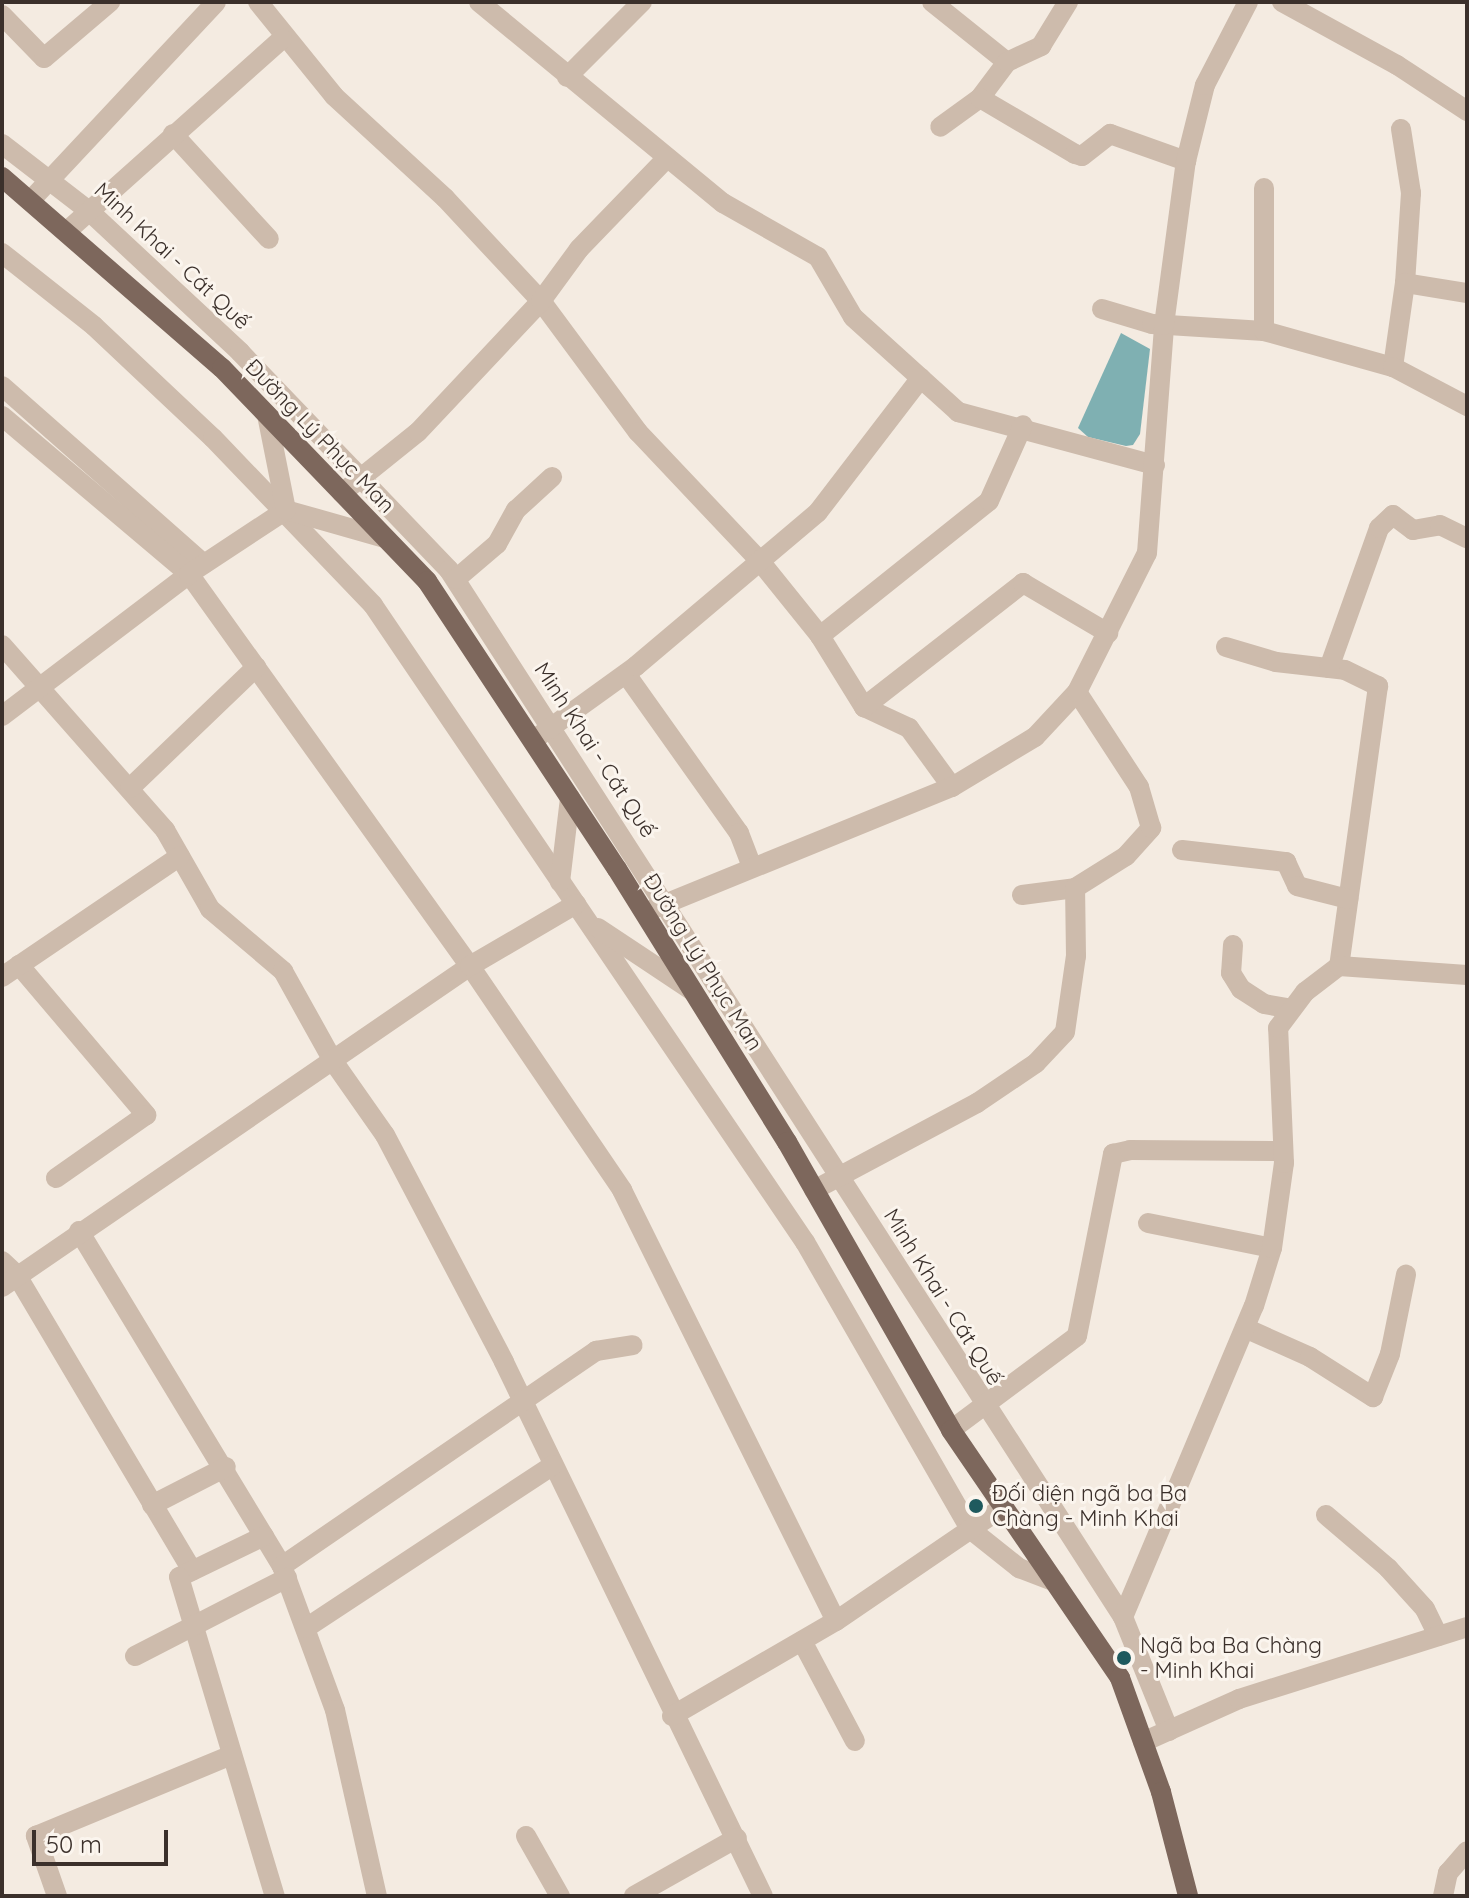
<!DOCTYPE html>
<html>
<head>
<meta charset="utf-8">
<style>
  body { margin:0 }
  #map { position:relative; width:1469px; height:1898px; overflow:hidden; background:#f4ebe1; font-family:Quicksand,sans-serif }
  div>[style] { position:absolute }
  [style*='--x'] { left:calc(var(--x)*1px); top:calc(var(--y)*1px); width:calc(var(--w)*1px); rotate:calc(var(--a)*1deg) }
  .water>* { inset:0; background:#7fb0b2 }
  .minor>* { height:20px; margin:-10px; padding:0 10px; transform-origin:10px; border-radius:10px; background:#cdbbac }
  .major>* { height:20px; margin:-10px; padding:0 10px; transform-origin:10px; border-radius:10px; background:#7d675c }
  .dots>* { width:22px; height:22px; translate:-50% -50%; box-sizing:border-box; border:4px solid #fbf5ee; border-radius:50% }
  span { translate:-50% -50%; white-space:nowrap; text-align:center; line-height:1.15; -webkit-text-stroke:6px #fbf5ee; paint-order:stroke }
  .street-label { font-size:22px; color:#3b302b }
  .poi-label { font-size:22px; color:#3b302b }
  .left { translate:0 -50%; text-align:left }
  .frame { position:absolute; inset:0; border:4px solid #3b302b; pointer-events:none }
  .scale { position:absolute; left:32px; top:1830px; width:136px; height:36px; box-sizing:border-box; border:4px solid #3b302b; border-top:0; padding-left:10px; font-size:24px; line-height:28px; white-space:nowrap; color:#3b302b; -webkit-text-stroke:6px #fbf5ee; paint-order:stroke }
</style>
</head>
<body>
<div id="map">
  <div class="water">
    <i style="clip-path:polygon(1121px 333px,1150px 349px,1140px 434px,1133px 445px,1126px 446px,1088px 437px,1078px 428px)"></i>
  </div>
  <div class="minor">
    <i style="--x:258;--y:2;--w:121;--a:51"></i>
    <i style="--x:334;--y:96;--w:151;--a:42.6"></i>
    <i style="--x:445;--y:198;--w:141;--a:47"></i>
    <i style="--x:541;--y:301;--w:163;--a:53.5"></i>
    <i style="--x:638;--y:432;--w:176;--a:46.6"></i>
    <i style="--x:759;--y:560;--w:97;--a:51.2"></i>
    <i style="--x:820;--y:636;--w:84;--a:58.2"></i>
    <i style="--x:864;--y:707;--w:50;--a:25"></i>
    <i style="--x:909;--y:728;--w:73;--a:53.9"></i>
    <i style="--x:479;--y:2;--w:316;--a:39.5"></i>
    <i style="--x:723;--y:203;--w:109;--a:29.6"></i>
    <i style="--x:818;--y:257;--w:69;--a:59.7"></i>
    <i style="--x:853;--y:317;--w:142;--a:42.1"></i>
    <i style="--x:958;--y:412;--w:204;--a:15.1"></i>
    <i style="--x:932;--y:2;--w:96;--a:38.7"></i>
    <i style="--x:1007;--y:62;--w:45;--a:126.9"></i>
    <i style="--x:980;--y:98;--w:49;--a:144.1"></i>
    <i style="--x:1282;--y:2;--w:131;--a:28.7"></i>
    <i style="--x:1397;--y:65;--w:84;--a:33.3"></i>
    <i style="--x:2;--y:15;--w:60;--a:45.7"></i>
    <i style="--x:44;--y:58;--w:87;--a:-40.3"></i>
    <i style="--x:1007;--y:62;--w:38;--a:-25"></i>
    <i style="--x:1041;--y:46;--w:52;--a:-58.5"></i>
    <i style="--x:567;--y:77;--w:106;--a:-45"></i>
    <i style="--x:980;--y:98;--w:110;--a:30.5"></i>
    <i style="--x:1075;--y:154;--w:7;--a:16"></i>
    <i style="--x:1082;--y:156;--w:36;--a:-38"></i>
    <i style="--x:1110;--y:134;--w:81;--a:19.6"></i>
    <i style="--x:1401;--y:129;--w:65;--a:81.1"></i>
    <i style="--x:1411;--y:193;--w:90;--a:93.8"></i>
    <i style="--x:173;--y:134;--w:142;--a:47.6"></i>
    <i style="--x:2;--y:144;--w:110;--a:37.6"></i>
    <i style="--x:89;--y:211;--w:207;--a:43"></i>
    <i style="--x:240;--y:352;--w:302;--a:46.2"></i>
    <i style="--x:449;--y:570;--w:1245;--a:57.23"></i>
    <i style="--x:1123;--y:1617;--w:123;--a:68"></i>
    <i style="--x:30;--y:201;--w:272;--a:-46.9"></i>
    <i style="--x:66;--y:232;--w:290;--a:-41.8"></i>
    <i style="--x:2;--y:253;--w:117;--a:38.4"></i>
    <i style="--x:94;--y:326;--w:163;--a:43.3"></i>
    <i style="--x:213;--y:438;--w:231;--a:46.2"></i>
    <i style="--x:373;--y:605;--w:770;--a:55.86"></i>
    <i style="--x:805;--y:1242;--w:331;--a:60.1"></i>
    <i style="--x:970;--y:1529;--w:63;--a:38.5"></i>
    <i style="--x:1019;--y:1568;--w:39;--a:21"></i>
    <i style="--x:1102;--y:309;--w:52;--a:16.7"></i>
    <i style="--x:1152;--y:324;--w:112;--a:3.6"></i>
    <i style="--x:1264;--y:331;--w:134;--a:15.6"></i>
    <i style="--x:1393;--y:367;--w:85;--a:-81.9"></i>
    <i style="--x:1405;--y:283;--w:63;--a:9.2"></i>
    <i style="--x:1264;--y:331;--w:143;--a:-90"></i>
    <i style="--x:1393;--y:367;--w:84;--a:27.8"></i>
    <i style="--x:2;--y:386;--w:269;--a:41.4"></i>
    <i style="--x:2;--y:416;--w:245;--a:40.2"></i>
    <i style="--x:189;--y:574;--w:482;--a:54.4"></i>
    <i style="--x:470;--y:966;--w:271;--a:55.8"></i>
    <i style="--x:622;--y:1190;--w:481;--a:63.6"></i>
    <i style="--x:342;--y:493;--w:97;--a:-38.8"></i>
    <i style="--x:418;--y:432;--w:180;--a:-46.8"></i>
    <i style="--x:541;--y:301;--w:64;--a:-53.8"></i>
    <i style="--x:579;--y:249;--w:127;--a:-46"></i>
    <i style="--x:286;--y:510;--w:103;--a:15.8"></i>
    <i style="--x:456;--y:579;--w:54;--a:-40.5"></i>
    <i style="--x:497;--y:544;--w:39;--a:-61"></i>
    <i style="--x:516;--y:510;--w:49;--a:-42.5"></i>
    <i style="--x:820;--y:636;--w:216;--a:-38.6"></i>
    <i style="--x:989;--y:501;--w:83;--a:-65.9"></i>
    <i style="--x:2;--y:645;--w:247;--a:48.6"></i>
    <i style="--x:165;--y:830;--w:91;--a:60.3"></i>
    <i style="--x:210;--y:909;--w:96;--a:40.3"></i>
    <i style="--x:283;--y:971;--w:103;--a:60.9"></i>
    <i style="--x:333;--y:1061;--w:90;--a:54.9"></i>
    <i style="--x:385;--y:1135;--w:256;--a:62.3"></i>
    <i style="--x:504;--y:1362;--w:593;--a:64.13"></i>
    <i style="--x:1226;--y:647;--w:52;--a:16.7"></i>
    <i style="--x:1276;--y:662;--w:69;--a:6.6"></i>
    <i style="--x:1345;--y:670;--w:37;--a:26"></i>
    <i style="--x:1378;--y:686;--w:283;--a:97.9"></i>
    <i style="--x:1329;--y:668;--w:149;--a:-70.3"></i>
    <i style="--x:1379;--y:528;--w:19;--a:-43"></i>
    <i style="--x:1393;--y:515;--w:25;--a:37"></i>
    <i style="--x:1413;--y:530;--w:27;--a:-10"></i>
    <i style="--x:1440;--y:525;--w:30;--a:26"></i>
    <i style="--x:626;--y:674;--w:195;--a:54.6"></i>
    <i style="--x:739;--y:833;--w:34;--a:69"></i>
    <i style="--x:864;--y:707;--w:202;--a:-37.9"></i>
    <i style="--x:1023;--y:583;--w:99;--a:30.5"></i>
    <i style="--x:2;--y:716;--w:235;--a:-37.2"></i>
    <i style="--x:189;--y:574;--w:116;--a:-33.4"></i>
    <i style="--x:286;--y:510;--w:97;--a:-101.3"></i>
    <i style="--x:539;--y:736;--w:120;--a:-35.8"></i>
    <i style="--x:636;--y:666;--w:238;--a:-40.2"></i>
    <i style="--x:818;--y:512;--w:169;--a:-52.5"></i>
    <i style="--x:130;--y:788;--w:175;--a:-43.8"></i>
    <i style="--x:1182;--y:850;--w:105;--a:6.6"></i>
    <i style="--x:1286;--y:862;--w:26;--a:65"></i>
    <i style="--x:1297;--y:886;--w:53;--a:14.3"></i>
    <i style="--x:560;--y:882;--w:85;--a:-83.2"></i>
    <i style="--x:1022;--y:895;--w:53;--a:-7.5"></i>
    <i style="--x:1075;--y:888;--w:60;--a:-32.1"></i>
    <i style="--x:1126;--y:856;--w:38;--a:-48"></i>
    <i style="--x:1151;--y:828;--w:43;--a:-106.3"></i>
    <i style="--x:1139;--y:787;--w:113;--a:-123.1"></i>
    <i style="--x:655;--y:908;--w:321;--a:-22.2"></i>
    <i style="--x:952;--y:787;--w:97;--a:-31.1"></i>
    <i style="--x:1035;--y:737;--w:62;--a:-47"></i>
    <i style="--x:1077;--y:692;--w:156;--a:-63.3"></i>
    <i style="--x:1147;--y:553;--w:229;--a:-85.7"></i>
    <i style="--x:1164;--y:325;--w:165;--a:-82.4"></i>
    <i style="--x:1186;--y:161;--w:78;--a:-76"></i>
    <i style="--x:1205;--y:85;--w:93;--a:-62.6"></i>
    <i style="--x:598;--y:928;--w:114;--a:33.6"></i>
    <i style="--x:1233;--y:945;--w:28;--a:94"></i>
    <i style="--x:1231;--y:973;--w:19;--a:58"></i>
    <i style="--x:1241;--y:989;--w:27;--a:33"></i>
    <i style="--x:1264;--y:1004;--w:28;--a:10"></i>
    <i style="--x:19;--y:965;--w:197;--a:49.7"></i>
    <i style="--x:146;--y:1115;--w:110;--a:145"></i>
    <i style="--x:2;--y:977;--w:215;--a:-34.2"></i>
    <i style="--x:814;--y:1190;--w:185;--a:-28.1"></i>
    <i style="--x:977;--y:1103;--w:71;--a:-34.1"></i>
    <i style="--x:1036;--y:1063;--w:42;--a:-46.9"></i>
    <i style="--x:1065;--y:1032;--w:77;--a:-81.8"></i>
    <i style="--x:1076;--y:956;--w:68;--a:-90.8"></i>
    <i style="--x:1148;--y:1223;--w:126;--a:11.4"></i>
    <i style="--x:79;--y:1231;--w:392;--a:58.8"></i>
    <i style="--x:282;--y:1566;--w:153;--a:69.8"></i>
    <i style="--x:335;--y:1710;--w:191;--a:77.3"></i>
    <i style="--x:2;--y:1261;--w:19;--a:43"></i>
    <i style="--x:16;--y:1274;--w:345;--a:59.3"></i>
    <i style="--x:2;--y:1287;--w:568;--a:-34.45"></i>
    <i style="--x:470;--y:966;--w:123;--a:-30.3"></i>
    <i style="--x:1245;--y:1328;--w:71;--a:24"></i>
    <i style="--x:1310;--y:1357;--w:75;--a:32.4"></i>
    <i style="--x:1373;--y:1397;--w:46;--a:-68.4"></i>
    <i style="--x:1390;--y:1354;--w:81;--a:-78.6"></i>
    <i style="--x:951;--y:1430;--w:157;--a:-36.7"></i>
    <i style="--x:1077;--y:1336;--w:186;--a:-78.8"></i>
    <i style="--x:1113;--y:1154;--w:17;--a:-13"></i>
    <i style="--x:1130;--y:1150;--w:153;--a:0.4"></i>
    <i style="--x:152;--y:1505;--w:83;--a:-27.2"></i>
    <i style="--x:1326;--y:1515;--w:82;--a:40.5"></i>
    <i style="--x:1388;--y:1568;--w:55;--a:47.9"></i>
    <i style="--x:1425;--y:1609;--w:30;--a:64"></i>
    <i style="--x:264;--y:1536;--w:94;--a:154.2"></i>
    <i style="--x:179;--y:1577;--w:333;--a:73.3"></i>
    <i style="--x:282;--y:1566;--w:381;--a:-34.4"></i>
    <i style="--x:596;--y:1351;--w:37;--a:-9"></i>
    <i style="--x:1123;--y:1617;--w:337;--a:-67.2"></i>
    <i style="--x:1254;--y:1306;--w:61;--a:-72.8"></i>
    <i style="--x:1272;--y:1248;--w:86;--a:-82"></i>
    <i style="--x:1284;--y:1163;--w:135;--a:-92.5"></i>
    <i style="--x:1278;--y:1028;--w:45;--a:-53.1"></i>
    <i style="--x:1305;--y:992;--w:43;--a:-37.4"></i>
    <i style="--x:1339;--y:966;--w:128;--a:4"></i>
    <i style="--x:306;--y:1628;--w:296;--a:-33.4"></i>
    <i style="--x:802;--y:1641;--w:113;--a:62.1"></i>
    <i style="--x:135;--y:1656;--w:171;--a:-27.2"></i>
    <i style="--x:672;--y:1716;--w:190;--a:-30.1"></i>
    <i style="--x:836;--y:1621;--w:202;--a:-34.3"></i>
    <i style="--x:1143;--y:1742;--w:105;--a:-24.1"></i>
    <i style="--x:1239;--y:1699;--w:239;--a:-17.5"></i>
    <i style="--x:526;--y:1836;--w:69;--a:60.5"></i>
    <i style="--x:57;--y:1896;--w:64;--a:-109.3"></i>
    <i style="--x:36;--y:1836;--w:212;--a:-22.5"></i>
    <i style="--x:634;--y:1896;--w:118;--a:-29.4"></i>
    <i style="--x:1443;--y:1896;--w:24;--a:-78"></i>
    <i style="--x:1448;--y:1873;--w:29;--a:-49"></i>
  </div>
  <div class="major">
    <i style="--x:2;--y:177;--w:291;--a:41"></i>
    <i style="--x:222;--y:368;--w:296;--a:46.1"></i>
    <i style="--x:427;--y:581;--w:345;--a:56.6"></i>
    <i style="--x:617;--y:869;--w:322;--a:58.1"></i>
    <i style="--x:787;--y:1142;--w:331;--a:60.3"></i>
    <i style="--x:951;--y:1430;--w:300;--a:55.7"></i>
    <i style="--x:1120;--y:1678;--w:121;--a:70.2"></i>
    <i style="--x:1161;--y:1792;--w:107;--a:75.4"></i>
  </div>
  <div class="dots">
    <i style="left:976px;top:1506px;background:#1f5a5e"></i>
    <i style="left:1124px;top:1658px;background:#1f5a5e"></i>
  </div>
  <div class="street-label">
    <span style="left:172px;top:256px;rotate:43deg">Minh Khai - Cát Quế</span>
    <span style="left:320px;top:436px;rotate:46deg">Đường Lý Phục Man</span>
    <span style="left:595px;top:750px;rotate:57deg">Minh Khai - Cát Quế</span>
    <span style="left:703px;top:962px;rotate:58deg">Đường Lý Phục Man</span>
    <span style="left:943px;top:1297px;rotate:58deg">Minh Khai - Cát Quế</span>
  </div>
  <div class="poi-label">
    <span class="left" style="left:992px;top:1506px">Đối diện ngã ba Ba<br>Chàng - Minh Khai</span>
    <span class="left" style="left:1140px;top:1658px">Ngã ba Ba Chàng<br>- Minh Khai</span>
  </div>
  <div class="frame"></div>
  <div class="scale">50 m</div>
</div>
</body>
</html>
